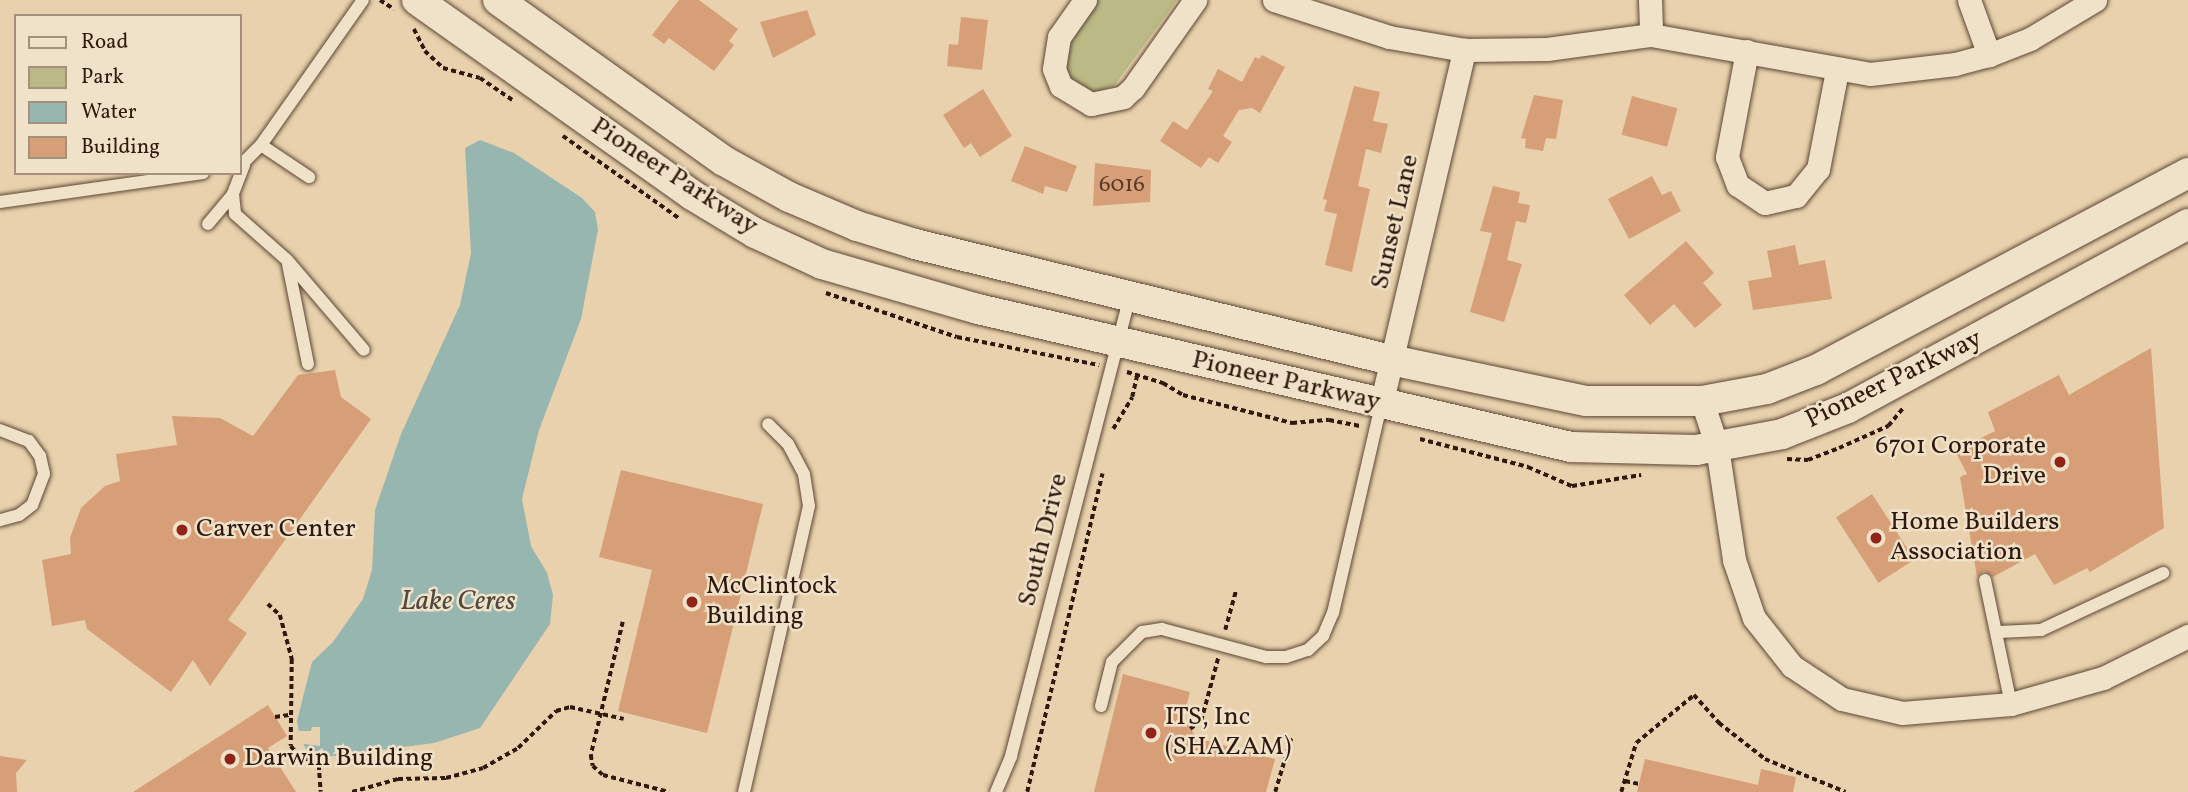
<!DOCTYPE html>
<html>
<head>
<meta charset="utf-8">
<style>
  body { margin:0 }
  #map { position:relative; width:2188px; height:792px; overflow:hidden; background:#e8d1ac; font-family:Vollkorn,serif }
  div>[style] { position:absolute }
  [style*='--x'] { left:calc(var(--x)*1px); top:calc(var(--y)*1px); width:calc(var(--w)*1px); rotate:calc(var(--a)*1deg) }
  .green>* { inset:0; background:#bbba86 }
  .water>* { inset:0; background:#98b6b0 }
  .pier>* { inset:0; background:#e8d1ac }
  .building>* { inset:0; background:#d79f78; transform-origin:0 0 }
  .path>* { height:3.5px; margin-top:-1.75px; transform-origin:0; background:repeating-linear-gradient(90deg,#2f190d 0 5px,transparent 0 8.5px) }
  .roads { filter:drop-shadow(0 0 2px #5d4735) drop-shadow(0 0 2px #5d4735) }
  .service>* { height:12px; margin:-6px; padding:0 6px; transform-origin:6px; border-radius:6px; background:#f0e1c9 }
  .minor>* { height:23px; margin:-11.5px; padding:0 11.5px; transform-origin:11.5px; border-radius:11.5px; background:#f0e1c9 }
  .tertiary>* { height:30px; margin:-15px; padding:0 15px; transform-origin:15px; border-radius:15px; background:#f0e1c9 }
  .dots>* { width:19px; height:19px; translate:-50% -50%; box-sizing:border-box; border:4px solid #f0e1c9; border-radius:50% }
  span { translate:-50% -50%; white-space:nowrap; text-align:center; line-height:1.15; -webkit-text-stroke:5px #f0e1c9; paint-order:stroke }
  .number-label { font-size:23px; color:#593a28 }
  .number-label span { -webkit-text-stroke-width:0 }
  .street-label { font-size:26px; color:#2f190d }
  .poi-label { font-size:26px; color:#2f190d }
  .right { translate:-100% -50%; text-align:right }
  .left { translate:0 -50%; text-align:left }
  .water-label { font-size:28px; color:#4e483e; font-style:italic }
  .legend { position:absolute; left:14px; top:14px; width:228px; height:161px; box-sizing:border-box; background:#f0e1c9; border:2px solid #a3917e; margin:0; padding:9px 12px; list-style:none; font-size:21px; color:#2f190d }
  .legend li { display:flex; align-items:center; gap:14px; height:35px }
  .legend b { width:35px; border:2px solid #a3917e }
</style>
</head>
<body>
<div id="map">
  <div class="green">
    <i style="clip-path:polygon(1095px 0,1177px 0,1114px 86px,1092px 93px,1070px 84px,1061px 55px)"></i>
  </div>
  <div class="water">
    <i style="clip-path:polygon(480px 140px,514px 153px,582px 198px,595px 212px,598px 230px,581px 319px,539px 430px,522px 499px,531px 546px,547px 573px,553px 595px,550px 624px,480px 728px,434px 743px,326px 757px,307px 750px,300px 739px,297px 721px,306px 685px,312px 662px,333px 642px,363px 599px,372px 570px,375px 510px,401px 434px,460px 305px,471px 253px,465px 148px)"></i>
  </div>
  <div class="pier">
    <i style="clip-path:polygon(312px 727px,320px 727px,320px 746px,298px 743px,296px 731px,311px 731px)"></i>
  </div>
  <div class="building">
    <i style="clip-path:polygon(679px 0,699px 0,738px 29px,729px 41px,734px 45px,714px 71px,669px 38px,664px 44px,652px 35px)"></i>
    <i style="clip-path:polygon(807px 10px,816px 35px,773px 58px,760px 22px)"></i>
    <i style="clip-path:polygon(961px 17px,988px 20px,982px 70px,947px 66px,949px 44px,958px 45px)"></i>
    <i style="clip-path:polygon(1262px 55px,1285px 67px,1260px 113px,1252px 108px,1239px 110px,1223px 136px,1232px 142px,1218px 163px,1209px 157px,1201px 168px,1160px 141px,1173px 121px,1187px 130px,1213px 91px,1208px 89px,1218px 69px,1242px 82px,1255px 57px,1259px 59px)"></i>
    <i style="clip-path:polygon(1354px 86px,1380px 92px,1373px 121px,1388px 124px,1381px 153px,1366px 149px,1358px 186px,1370px 189px,1352px 272px,1325px 265px,1337px 214px,1324px 211px,1327px 200px,1323px 199px)"></i>
    <i style="clip-path:polygon(983px 89px,1012px 136px,980px 157px,971px 143px,964px 148px,943px 115px)"></i>
    <i style="clip-path:polygon(1534px 95px,1563px 100px,1556px 139px,1546px 138px,1543px 151px,1525px 148px,1526px 139px,1521px 138px)"></i>
    <i style="left:1632px;top:96px;width:47px;height:40px;rotate:15deg"></i>
    <i style="clip-path:polygon(1025px 146px,1077px 166px,1067px 192px,1045px 186px,1043px 194px,1011px 181px)"></i>
    <i style="clip-path:polygon(1095px 163px,1151px 170px,1150px 202px,1093px 206px)"></i>
    <i style="clip-path:polygon(1652px 176px,1662px 195px,1671px 191px,1681px 211px,1629px 239px,1608px 199px)"></i>
    <i style="clip-path:polygon(1493px 186px,1520px 192px,1518px 203px,1530px 205px,1526px 223px,1516px 221px,1507px 260px,1522px 264px,1504px 322px,1470px 312px,1492px 233px,1480px 231px)"></i>
    <i style="clip-path:polygon(1686px 241px,1714px 273px,1703px 283px,1722px 305px,1695px 328px,1674px 304px,1650px 325px,1624px 295px)"></i>
    <i style="clip-path:polygon(1795px 245px,1799px 265px,1825px 260px,1832px 299px,1753px 310px,1748px 281px,1772px 277px,1767px 251px)"></i>
    <i style="clip-path:polygon(2151px 348px,2164px 528px,2090px 572px,2087px 568px,2054px 585px,2035px 554px,1993px 577px,1984px 571px,1977px 577px,1960px 477px,1967px 474px,1955px 451px,1995px 431px,1988px 412px,2059px 375px,2069px 395px)"></i>
    <i style="clip-path:polygon(335px 370px,341px 397px,371px 419px,228px 620px,247px 633px,210px 686px,193px 660px,171px 692px,87px 629px,85px 620px,52px 626px,42px 560px,71px 554px,70px 538px,81px 508px,105px 486px,120px 481px,116px 454px,177px 445px,172px 416px,220px 418px,253px 436px,298px 375px)"></i>
    <i style="clip-path:polygon(621px 470px,763px 504px,707px 733px,618px 711px,652px 570px,599px 557px)"></i>
    <i style="left:1872px;top:494px;width:78px;height:43px;rotate:57deg"></i>
    <i style="clip-path:polygon(1123px 674px,1190px 692px,1183px 718px,1197px 738px,1275px 759px,1266px 792px,1094px 792px)"></i>
    <i style="clip-path:polygon(268px 705px,287px 736px,268px 748px,296px 792px,133px 792px)"></i>
    <i style="clip-path:polygon(0 756px,27px 760px,16px 773px,17px 792px,0 792px)"></i>
    <i style="clip-path:polygon(1645px 759px,1758px 785px,1761px 769px,1796px 777px,1793px 792px,1637px 792px)"></i>
  </div>
  <div class="path">
    <i style="--x:380;--y:0;--w:17;--a:33"></i>
    <i style="--x:414;--y:29;--w:25;--a:63"></i>
    <i style="--x:425;--y:51;--w:25;--a:43"></i>
    <i style="--x:443;--y:68;--w:38;--a:15"></i>
    <i style="--x:480;--y:78;--w:41;--a:34.1"></i>
    <i style="--x:563;--y:136;--w:142;--a:35.3"></i>
    <i style="--x:826;--y:293;--w:138;--a:18.6"></i>
    <i style="--x:957;--y:337;--w:145;--a:11.2"></i>
    <i style="--x:1127;--y:372;--w:38;--a:17"></i>
    <i style="--x:1163;--y:383;--w:23;--a:31"></i>
    <i style="--x:1183;--y:395;--w:113;--a:14.4"></i>
    <i style="--x:1292;--y:423;--w:37;--a:-5"></i>
    <i style="--x:1329;--y:420;--w:33;--a:11"></i>
    <i style="--x:1113;--y:429;--w:37;--a:-59"></i>
    <i style="--x:1132;--y:397;--w:22;--a:-77"></i>
    <i style="--x:1420;--y:439;--w:112;--a:14.5"></i>
    <i style="--x:1528;--y:467;--w:48;--a:23.4"></i>
    <i style="--x:1572;--y:486;--w:70;--a:-9.1"></i>
    <i style="--x:1787;--y:459;--w:21;--a:3"></i>
    <i style="--x:1808;--y:460;--w:33;--a:-21"></i>
    <i style="--x:1839;--y:448;--w:54;--a:-24.2"></i>
    <i style="--x:1888;--y:426;--w:25;--a:-50"></i>
    <i style="--x:268;--y:604;--w:16;--a:43"></i>
    <i style="--x:280;--y:615;--w:46;--a:74.7"></i>
    <i style="--x:292;--y:659;--w:87;--a:90.7"></i>
    <i style="--x:291;--y:746;--w:11;--a:52"></i>
    <i style="--x:298;--y:755;--w:23;--a:25"></i>
    <i style="--x:319;--y:765;--w:27;--a:86"></i>
    <i style="--x:623;--y:622;--w:137;--a:103.5"></i>
    <i style="--x:591;--y:755;--w:11;--a:80"></i>
    <i style="--x:593;--y:766;--w:13;--a:42"></i>
    <i style="--x:603;--y:775;--w:68;--a:14.4"></i>
    <i style="--x:1225;--y:630;--w:41;--a:-74.6"></i>
    <i style="--x:275;--y:717;--w:14;--a:-8"></i>
    <i style="--x:1190;--y:729;--w:14;--a:-36"></i>
    <i style="--x:1201;--y:721;--w:65;--a:-74.9"></i>
    <i style="--x:1625;--y:781;--w:14;--a:12"></i>
    <i style="--x:352;--y:792;--w:48;--a:-15.8"></i>
    <i style="--x:398;--y:779;--w:48;--a:-1.2"></i>
    <i style="--x:446;--y:778;--w:38;--a:-15"></i>
    <i style="--x:483;--y:768;--w:40;--a:-29.7"></i>
    <i style="--x:518;--y:748;--w:53;--a:-44.2"></i>
    <i style="--x:556;--y:711;--w:15;--a:-16"></i>
    <i style="--x:570;--y:707;--w:55;--a:12.5"></i>
    <i style="--x:1027;--y:792;--w:327;--a:-76.7"></i>
    <i style="--x:1275;--y:792;--w:59;--a:-73.4"></i>
    <i style="--x:1621;--y:792;--w:51;--a:-73"></i>
    <i style="--x:1636;--y:743;--w:75;--a:-39.6"></i>
    <i style="--x:1694;--y:695;--w:38;--a:48"></i>
    <i style="--x:1719;--y:723;--w:58;--a:38"></i>
    <i style="--x:1765;--y:759;--w:87;--a:22.2"></i>
  </div>
  <div class="roads">
    <div class="service">
      <i style="--x:261;--y:145;--w:58;--a:33.7"></i>
      <i style="--x:244;--y:165;--w:31;--a:111"></i>
      <i style="--x:233;--y:194;--w:20;--a:84"></i>
      <i style="--x:235;--y:214;--w:69;--a:41.5"></i>
      <i style="--x:287;--y:260;--w:118;--a:49.5"></i>
      <i style="--x:240;--y:166;--w:30;--a:-45"></i>
      <i style="--x:261;--y:145;--w:177;--a:-54.9"></i>
      <i style="--x:0;--y:202;--w:205;--a:-8.1"></i>
      <i style="--x:208;--y:224;--w:39;--a:-50"></i>
      <i style="--x:288;--y:264;--w:102;--a:78.7"></i>
      <i style="--x:0;--y:430;--w:31;--a:21"></i>
      <i style="--x:29;--y:441;--w:19;--a:54"></i>
      <i style="--x:40;--y:456;--w:18;--a:77"></i>
      <i style="--x:44;--y:474;--w:33;--a:111"></i>
      <i style="--x:32;--y:505;--w:16;--a:142"></i>
      <i style="--x:19;--y:515;--w:20;--a:165"></i>
      <i style="--x:1985;--y:580;--w:127;--a:78.2"></i>
      <i style="--x:1999;--y:632;--w:42;--a:-2.7"></i>
      <i style="--x:2041;--y:630;--w:135;--a:-25"></i>
      <i style="--x:1101;--y:706;--w:45;--a:-76"></i>
      <i style="--x:1112;--y:662;--w:42;--a:-45"></i>
      <i style="--x:1142;--y:632;--w:20;--a:-9"></i>
      <i style="--x:1162;--y:629;--w:108;--a:15.1"></i>
      <i style="--x:1266;--y:657;--w:20;--a:0"></i>
      <i style="--x:1286;--y:657;--w:23;--a:-18"></i>
      <i style="--x:1308;--y:650;--w:21;--a:-43"></i>
      <i style="--x:1323;--y:636;--w:25;--a:-67"></i>
      <i style="--x:1333;--y:613;--w:213;--a:-77"></i>
      <i style="--x:744;--y:792;--w:293;--a:-77.2"></i>
      <i style="--x:809;--y:506;--w:32;--a:-99"></i>
      <i style="--x:804;--y:474;--w:34;--a:-118"></i>
      <i style="--x:788;--y:444;--w:28;--a:-135"></i>
      <i style="--x:996;--y:792;--w:39;--a:-67"></i>
      <i style="--x:1011;--y:756;--w:474;--a:-75.5"></i>
    </div>
    <div class="minor">
      <i style="--x:1085;--y:0;--w:45;--a:125.1"></i>
      <i style="--x:1059;--y:37;--w:32;--a:99"></i>
      <i style="--x:1054;--y:69;--w:18;--a:68"></i>
      <i style="--x:1061;--y:86;--w:35;--a:31"></i>
      <i style="--x:1091;--y:104;--w:33;--a:-12"></i>
      <i style="--x:1123;--y:97;--w:13;--a:-42"></i>
      <i style="--x:1133;--y:88;--w:108;--a:-54.8"></i>
      <i style="--x:1274;--y:0;--w:121;--a:17.8"></i>
      <i style="--x:1389;--y:37;--w:76;--a:9.8"></i>
      <i style="--x:1464;--y:50;--w:83;--a:-0.7"></i>
      <i style="--x:1547;--y:49;--w:105;--a:-7.7"></i>
      <i style="--x:1651;--y:35;--w:222;--a:10.1"></i>
      <i style="--x:1870;--y:74;--w:86;--a:-6.7"></i>
      <i style="--x:1955;--y:64;--w:35;--a:-15"></i>
      <i style="--x:1989;--y:55;--w:44;--a:-21.3"></i>
      <i style="--x:2030;--y:39;--w:76;--a:-31"></i>
      <i style="--x:1650;--y:0;--w:35;--a:88"></i>
      <i style="--x:1969;--y:0;--w:59;--a:70"></i>
      <i style="--x:1747;--y:51;--w:108;--a:100.7"></i>
      <i style="--x:1727;--y:157;--w:30;--a:69"></i>
      <i style="--x:1738;--y:185;--w:32;--a:34"></i>
      <i style="--x:1765;--y:203;--w:32;--a:-13"></i>
      <i style="--x:1796;--y:196;--w:35;--a:-51"></i>
      <i style="--x:1818;--y:169;--w:101;--a:-79.1"></i>
      <i style="--x:1702;--y:401;--w:48;--a:71.9"></i>
      <i style="--x:1717;--y:447;--w:114;--a:81.4"></i>
      <i style="--x:1734;--y:560;--w:61;--a:71"></i>
      <i style="--x:1754;--y:618;--w:61;--a:51.6"></i>
      <i style="--x:1792;--y:666;--w:60;--a:33.4"></i>
      <i style="--x:1842;--y:699;--w:62;--a:13.1"></i>
      <i style="--x:1902;--y:713;--w:109;--a:-4.7"></i>
      <i style="--x:2011;--y:704;--w:96;--a:-15.8"></i>
      <i style="--x:2103;--y:678;--w:95;--a:-26.3"></i>
      <i style="--x:1381;--y:405;--w:365;--a:-76.8"></i>
    </div>
    <div class="tertiary">
      <i style="--x:417;--y:0;--w:337;--a:35.3"></i>
      <i style="--x:692;--y:195;--w:74;--a:31.1"></i>
      <i style="--x:755;--y:233;--w:74;--a:24.8"></i>
      <i style="--x:822;--y:264;--w:162;--a:16.1"></i>
      <i style="--x:978;--y:309;--w:609;--a:13.1"></i>
      <i style="--x:1571;--y:447;--w:125;--a:1.4"></i>
      <i style="--x:1696;--y:450;--w:87;--a:-10.5"></i>
      <i style="--x:1782;--y:434;--w:71;--a:-21.5"></i>
      <i style="--x:1848;--y:408;--w:387;--a:-28.4"></i>
      <i style="--x:498;--y:0;--w:277;--a:35.5"></i>
      <i style="--x:724;--y:161;--w:74;--a:29"></i>
      <i style="--x:789;--y:197;--w:74;--a:23.1"></i>
      <i style="--x:857;--y:226;--w:61;--a:17.2"></i>
      <i style="--x:915;--y:244;--w:490;--a:13.7"></i>
      <i style="--x:1391;--y:360;--w:199;--a:11.9"></i>
      <i style="--x:1586;--y:401;--w:116;--a:0"></i>
      <i style="--x:1702;--y:401;--w:66;--a:-10.5"></i>
      <i style="--x:1767;--y:389;--w:53;--a:-21.2"></i>
      <i style="--x:1816;--y:370;--w:421;--a:-27.9"></i>
    </div>
  </div>
  <div class="dots">
    <i style="left:2060px;top:462px;background:#8f2418"></i>
    <i style="left:182px;top:530px;background:#8f2418"></i>
    <i style="left:1876px;top:538px;background:#8f2418"></i>
    <i style="left:692px;top:602px;background:#8f2418"></i>
    <i style="left:1151px;top:733px;background:#8f2418"></i>
    <i style="left:230px;top:759px;background:#8f2418"></i>
  </div>
  <div class="number-label">
    <span style="left:1122px;top:185px">6016</span>
  </div>
  <div class="street-label">
    <span style="left:674px;top:177px;rotate:33deg">Pioneer Parkway</span>
    <span style="left:1396px;top:222px;rotate:-77deg">Sunset Lane</span>
    <span style="left:1894px;top:380px;rotate:-26deg">Pioneer Parkway</span>
    <span style="left:1286px;top:382px;rotate:13deg">Pioneer Parkway</span>
    <span style="left:1044px;top:540px;rotate:-76deg">South Drive</span>
  </div>
  <div class="poi-label">
    <span class="right" style="left:2046px;top:462px">6701 Corporate<br>Drive</span>
    <span class="left" style="left:1890px;top:538px">Home Builders<br>Association</span>
    <span class="left" style="left:196px;top:530px">Carver Center</span>
    <span class="left" style="left:706px;top:602px">McClintock<br>Building</span>
    <span class="left" style="left:1165px;top:733px">ITS, Inc<br>(SHAZAM)</span>
    <span class="left" style="left:244px;top:759px">Darwin Building</span>
  </div>
  <div class="water-label">
    <span style="left:458px;top:602px">Lake Ceres</span>
  </div>
  <ul class="legend">
  <li><b style="height:9px;background:#f0e1c9"></b>Road</li>
  <li><b style="height:19px;background:#bbba86"></b>Park</li>
  <li><b style="height:19px;background:#98b6b0"></b>Water</li>
  <li><b style="height:19px;background:#d79f78"></b>Building</li>
  </ul>
</div>
</body>
</html>
